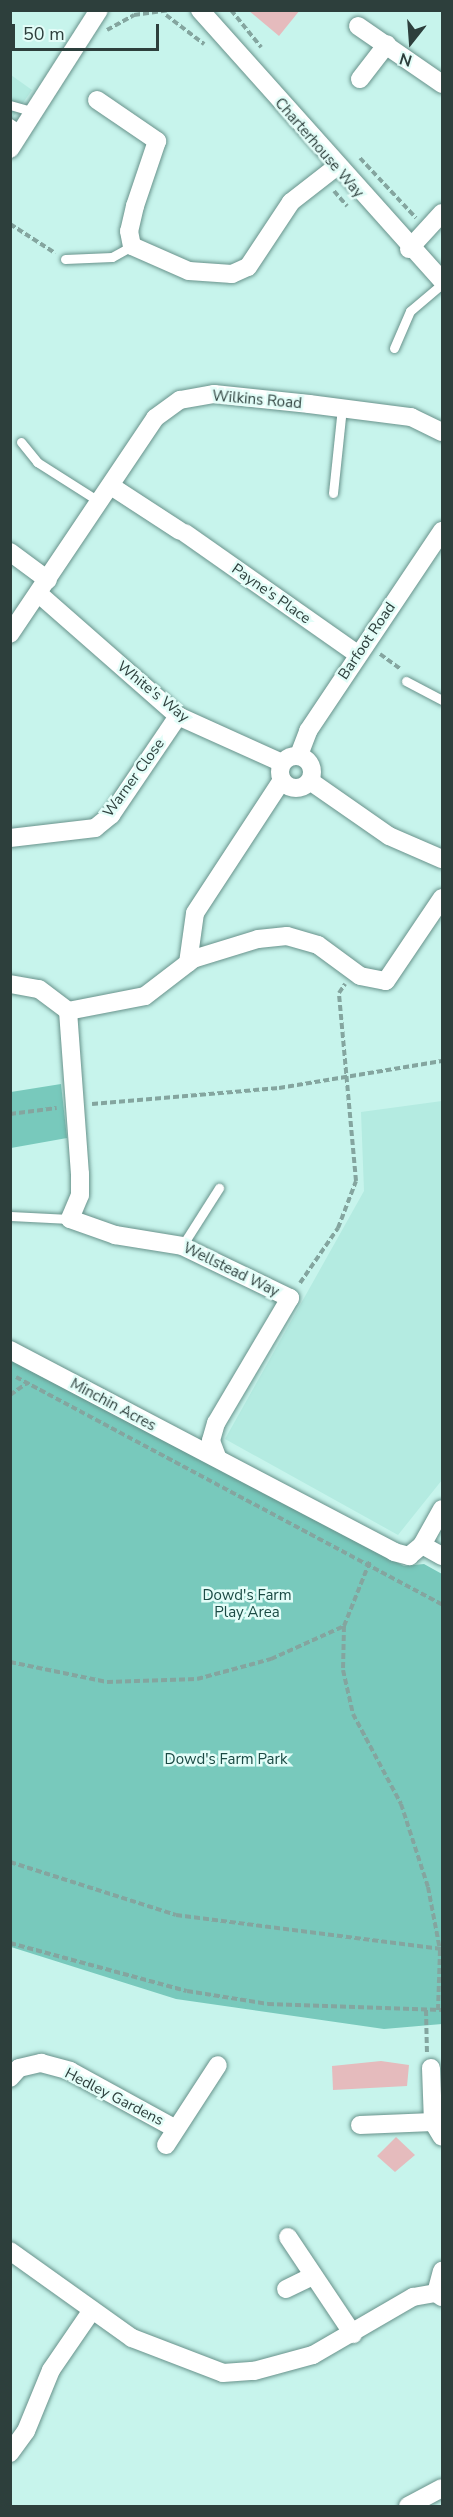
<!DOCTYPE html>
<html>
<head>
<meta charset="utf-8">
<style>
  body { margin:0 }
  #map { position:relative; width:453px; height:2517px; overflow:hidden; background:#c7f4ec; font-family:"Nunito Sans",sans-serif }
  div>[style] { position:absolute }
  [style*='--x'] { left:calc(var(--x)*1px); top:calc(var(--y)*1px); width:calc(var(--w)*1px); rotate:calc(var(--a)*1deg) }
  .built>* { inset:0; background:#b4ebe1 }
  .green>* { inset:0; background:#78c9bc }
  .building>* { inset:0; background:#e5bbbd }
  .path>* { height:4px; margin-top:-2px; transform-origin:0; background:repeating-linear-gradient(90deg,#84a59f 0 6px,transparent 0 9px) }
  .roads { filter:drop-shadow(0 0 2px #68928b) drop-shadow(0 0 2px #68928b) }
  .lane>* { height:9px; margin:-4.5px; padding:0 4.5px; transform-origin:4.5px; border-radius:4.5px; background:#fff }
  .street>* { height:18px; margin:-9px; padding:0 9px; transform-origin:9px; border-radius:9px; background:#fff }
  .street>.ring { margin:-9px; padding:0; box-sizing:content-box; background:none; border:18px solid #fff; border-radius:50% }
  span { translate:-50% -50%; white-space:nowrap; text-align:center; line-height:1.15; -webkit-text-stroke:5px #e3fdf8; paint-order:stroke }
  .street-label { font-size:15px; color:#2d3f3c }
  .park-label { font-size:15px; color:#1b4a44 }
  .frame { position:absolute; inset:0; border:12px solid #2d3f3c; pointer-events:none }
  .north { position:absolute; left:381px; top:12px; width:60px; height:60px; -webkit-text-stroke:4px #e3fdf8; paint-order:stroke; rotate:197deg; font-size:16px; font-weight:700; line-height:24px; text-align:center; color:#2d3f3c }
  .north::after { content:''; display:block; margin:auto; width:21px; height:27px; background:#2d3f3c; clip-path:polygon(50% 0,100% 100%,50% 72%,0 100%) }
  .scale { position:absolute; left:12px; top:24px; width:147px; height:27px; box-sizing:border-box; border:3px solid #2d3f3c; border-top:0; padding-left:8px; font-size:18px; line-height:21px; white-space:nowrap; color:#2d3f3c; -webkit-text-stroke:4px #e3fdf8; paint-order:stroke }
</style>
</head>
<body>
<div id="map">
  <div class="built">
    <i style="clip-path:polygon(11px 75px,32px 90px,11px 120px)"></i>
    <i style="clip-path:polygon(442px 1101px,442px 1480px,398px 1535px,225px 1439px,364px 1191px,361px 1112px)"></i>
  </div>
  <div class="green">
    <i style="clip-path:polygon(61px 1084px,67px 1138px,11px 1148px,11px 1092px)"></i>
    <i style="clip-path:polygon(10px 1360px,404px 1566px,424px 1564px,442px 1574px,442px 2024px,384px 2029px,176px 1999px,11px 1947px)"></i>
  </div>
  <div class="building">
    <i style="clip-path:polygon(248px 10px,300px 10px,279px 36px)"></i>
    <i style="clip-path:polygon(381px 2061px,409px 2065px,407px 2086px,333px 2090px,332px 2066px)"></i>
    <i style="clip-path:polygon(396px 2137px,415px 2155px,395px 2172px,377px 2156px)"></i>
  </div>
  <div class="path">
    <i style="--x:231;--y:10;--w:48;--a:51"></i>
    <i style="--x:166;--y:15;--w:48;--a:37.3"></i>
    <i style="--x:107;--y:30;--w:31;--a:-29"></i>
    <i style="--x:134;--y:15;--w:36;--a:-8"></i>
    <i style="--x:360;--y:158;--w:82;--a:47"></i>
    <i style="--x:334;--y:191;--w:20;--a:49"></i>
    <i style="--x:10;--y:224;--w:54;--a:32.8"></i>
    <i style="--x:380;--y:654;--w:26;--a:36"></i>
    <i style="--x:92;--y:1104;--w:188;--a:-4.9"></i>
    <i style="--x:279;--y:1088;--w:165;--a:-9.4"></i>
    <i style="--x:10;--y:1114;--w:47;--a:-7.3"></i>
    <i style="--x:300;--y:1283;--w:67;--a:-55.4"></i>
    <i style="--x:338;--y:1228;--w:50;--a:-69"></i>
    <i style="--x:356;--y:1181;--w:189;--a:-95.2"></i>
    <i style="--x:339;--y:993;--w:11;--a:-56"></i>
    <i style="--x:16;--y:1377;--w:483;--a:28.1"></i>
    <i style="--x:10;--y:1395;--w:21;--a:-35"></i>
    <i style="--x:344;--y:1626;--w:44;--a:91.3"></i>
    <i style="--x:343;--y:1670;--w:45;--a:77.2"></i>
    <i style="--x:353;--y:1714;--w:102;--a:61.9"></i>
    <i style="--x:401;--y:1804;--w:87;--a:72"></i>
    <i style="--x:428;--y:1887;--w:64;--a:79.2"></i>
    <i style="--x:440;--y:1950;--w:60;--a:91.9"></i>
    <i style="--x:10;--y:1662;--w:99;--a:11.7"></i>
    <i style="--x:107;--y:1682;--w:90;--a:-1.9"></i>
    <i style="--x:197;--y:1679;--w:77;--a:-15.1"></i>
    <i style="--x:271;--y:1659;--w:80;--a:-24.3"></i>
    <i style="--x:344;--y:1626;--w:70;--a:-68.2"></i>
    <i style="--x:10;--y:1862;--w:174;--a:17.7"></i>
    <i style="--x:176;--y:1915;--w:268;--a:7.3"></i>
    <i style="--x:10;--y:1943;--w:183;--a:15.2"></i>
    <i style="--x:187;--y:1991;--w:82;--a:9.1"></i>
    <i style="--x:268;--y:2004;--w:174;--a:2"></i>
    <i style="--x:426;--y:2010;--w:43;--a:88.7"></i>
  </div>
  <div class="roads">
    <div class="lane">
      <i style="--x:10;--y:105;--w:25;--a:16"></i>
      <i style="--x:10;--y:123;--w:14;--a:34"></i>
      <i style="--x:65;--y:259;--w:47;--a:-2.4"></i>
      <i style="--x:112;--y:257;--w:23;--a:-29"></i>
      <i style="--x:394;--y:348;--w:40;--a:-66.6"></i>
      <i style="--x:410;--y:311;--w:42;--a:-40.2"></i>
      <i style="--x:21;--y:442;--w:26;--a:51"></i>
      <i style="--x:37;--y:462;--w:75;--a:32.4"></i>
      <i style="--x:333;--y:493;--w:85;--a:-84"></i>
      <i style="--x:406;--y:681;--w:41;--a:27.8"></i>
      <i style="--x:10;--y:1216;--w:60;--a:2.9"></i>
      <i style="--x:182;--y:1246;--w:69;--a:-57.5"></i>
    </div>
    <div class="street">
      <i style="--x:200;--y:10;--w:363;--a:48.2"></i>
      <i style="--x:358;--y:26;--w:102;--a:34.6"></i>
      <i style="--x:360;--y:79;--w:44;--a:-52.4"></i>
      <i style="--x:97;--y:100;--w:73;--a:34.3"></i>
      <i style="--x:157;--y:141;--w:69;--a:108.7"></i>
      <i style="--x:135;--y:206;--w:26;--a:103"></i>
      <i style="--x:129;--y:231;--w:15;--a:79"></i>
      <i style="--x:132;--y:246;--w:62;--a:23.7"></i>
      <i style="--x:189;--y:271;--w:43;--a:4"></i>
      <i style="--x:232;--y:274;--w:17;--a:-24"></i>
      <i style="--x:248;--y:267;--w:78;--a:-56.5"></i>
      <i style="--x:291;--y:202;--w:57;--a:-37.9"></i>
      <i style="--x:10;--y:149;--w:165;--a:-57.4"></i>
      <i style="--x:409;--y:249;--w:49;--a:-47.5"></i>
      <i style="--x:111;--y:486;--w:82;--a:33.1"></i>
      <i style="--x:185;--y:533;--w:210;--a:35.1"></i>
      <i style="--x:10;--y:552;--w:47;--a:36.4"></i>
      <i style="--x:39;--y:594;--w:185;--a:41.3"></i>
      <i style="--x:178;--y:716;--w:114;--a:24.3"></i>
      <i style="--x:10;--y:634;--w:260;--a:-56.1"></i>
      <i style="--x:155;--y:418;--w:31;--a:-36"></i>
      <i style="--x:180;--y:400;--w:35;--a:-10"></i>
      <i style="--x:214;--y:394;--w:96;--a:6"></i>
      <i style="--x:309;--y:404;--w:103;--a:7.3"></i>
      <i style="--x:411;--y:417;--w:34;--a:26"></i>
      <i style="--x:299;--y:755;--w:26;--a:-69"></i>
      <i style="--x:308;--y:731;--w:241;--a:-56.2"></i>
      <i class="ring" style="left:280px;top:756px;width:14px;height:14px"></i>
      <i style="--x:310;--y:781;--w:96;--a:34.8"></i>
      <i style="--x:389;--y:836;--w:58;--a:23.5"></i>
      <i style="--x:10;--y:838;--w:86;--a:-6.7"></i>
      <i style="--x:95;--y:828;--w:21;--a:-39"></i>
      <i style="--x:111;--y:815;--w:120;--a:-55.9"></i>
      <i style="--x:188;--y:963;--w:50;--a:-82"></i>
      <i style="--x:195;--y:913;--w:159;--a:-56.8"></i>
      <i style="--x:10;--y:984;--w:29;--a:10"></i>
      <i style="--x:39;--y:989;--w:36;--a:37"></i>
      <i style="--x:68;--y:1011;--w:163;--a:85.8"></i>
      <i style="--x:80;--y:1174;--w:21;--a:90"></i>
      <i style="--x:80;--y:1195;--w:26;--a:113"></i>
      <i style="--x:70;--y:1219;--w:48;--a:19.6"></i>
      <i style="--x:115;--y:1235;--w:68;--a:9.3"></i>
      <i style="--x:182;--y:1246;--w:120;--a:25.7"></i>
      <i style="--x:290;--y:1298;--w:145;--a:120.6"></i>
      <i style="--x:216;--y:1423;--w:19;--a:106"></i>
      <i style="--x:211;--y:1441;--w:17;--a:69"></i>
      <i style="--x:68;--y:1011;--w:78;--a:-11"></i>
      <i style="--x:145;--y:996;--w:61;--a:-37.6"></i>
      <i style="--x:193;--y:959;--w:68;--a:-17.1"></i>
      <i style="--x:258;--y:939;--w:29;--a:-6"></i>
      <i style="--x:287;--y:936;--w:32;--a:16"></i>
      <i style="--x:318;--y:945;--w:52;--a:36.4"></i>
      <i style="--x:360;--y:976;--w:26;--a:11"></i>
      <i style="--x:386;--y:981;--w:100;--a:-56"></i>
      <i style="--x:10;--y:1350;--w:434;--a:27.7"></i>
      <i style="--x:394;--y:1552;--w:16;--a:15"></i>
      <i style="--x:409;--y:1556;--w:17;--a:-40"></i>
      <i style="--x:422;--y:1545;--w:41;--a:-60.9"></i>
      <i style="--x:422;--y:1545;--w:23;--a:29"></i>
      <i style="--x:431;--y:2068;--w:54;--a:87.9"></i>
      <i style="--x:433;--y:2122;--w:17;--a:59"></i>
      <i style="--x:10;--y:2078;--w:13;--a:-48"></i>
      <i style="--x:19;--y:2068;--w:23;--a:-13"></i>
      <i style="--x:41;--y:2063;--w:30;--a:15"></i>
      <i style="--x:70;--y:2071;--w:119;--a:28.7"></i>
      <i style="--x:360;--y:2125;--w:73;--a:-2.4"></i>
      <i style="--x:166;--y:2145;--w:95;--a:-57"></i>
      <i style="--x:288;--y:2237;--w:117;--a:56.2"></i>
      <i style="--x:10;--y:2251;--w:150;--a:35.5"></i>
      <i style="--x:132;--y:2338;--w:97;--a:21"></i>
      <i style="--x:223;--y:2373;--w:31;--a:-4"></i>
      <i style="--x:254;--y:2371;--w:61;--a:-15.2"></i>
      <i style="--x:313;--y:2355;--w:116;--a:-30.1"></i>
      <i style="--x:413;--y:2297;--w:23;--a:-10"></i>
      <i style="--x:436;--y:2293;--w:7;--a:34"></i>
      <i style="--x:286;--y:2289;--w:30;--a:-26"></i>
      <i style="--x:436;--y:2293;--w:23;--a:-75"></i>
      <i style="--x:10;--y:2453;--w:27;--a:-54"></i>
      <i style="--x:26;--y:2431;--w:66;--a:-67.7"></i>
      <i style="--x:51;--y:2370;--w:69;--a:-55.6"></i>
      <i style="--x:408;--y:2506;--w:38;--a:-28"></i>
    </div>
  </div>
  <div class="street-label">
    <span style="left:319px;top:148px;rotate:49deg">Charterhouse Way</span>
    <span style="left:257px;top:400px;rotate:5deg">Wilkins Road</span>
    <span style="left:271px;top:594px;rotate:35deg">Payne's Place</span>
    <span style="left:367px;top:641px;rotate:-56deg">Barfoot Road</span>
    <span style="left:153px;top:692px;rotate:39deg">White's Way</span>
    <span style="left:134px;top:778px;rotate:-54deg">Warner Close</span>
    <span style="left:231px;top:1270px;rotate:26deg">Wellstead Way</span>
    <span style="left:113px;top:1405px;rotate:28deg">Minchin Acres</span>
    <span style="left:114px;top:2097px;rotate:27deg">Hedley Gardens</span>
  </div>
  <div class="park-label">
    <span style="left:247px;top:1604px">Dowd's Farm<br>Play Area</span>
    <span style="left:226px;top:1760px">Dowd's Farm Park</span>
  </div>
  <div class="frame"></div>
  <div class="north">N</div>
  <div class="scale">50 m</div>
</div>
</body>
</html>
